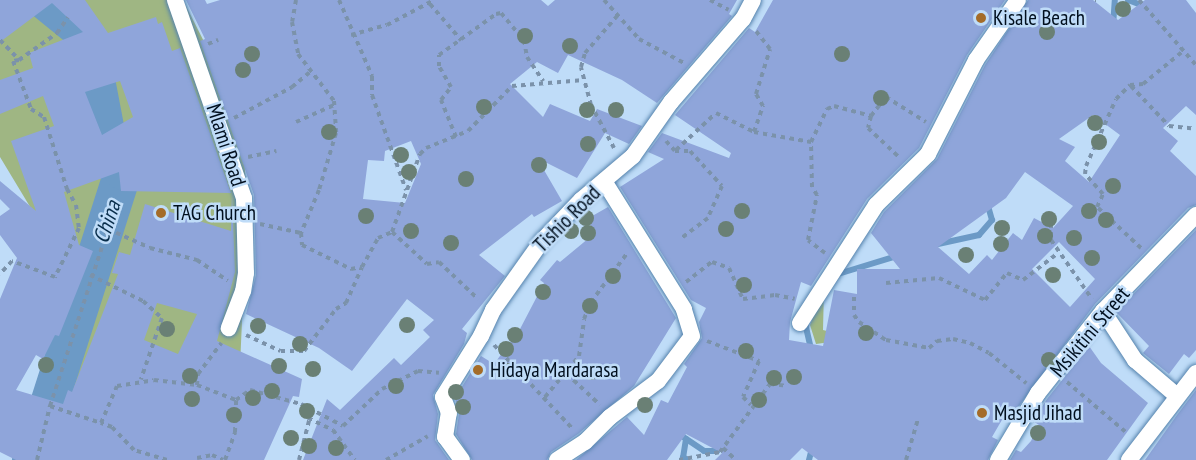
<!DOCTYPE html>
<html>
<head>
<meta charset="utf-8">
<style>
  body { margin:0 }
  #map { position:relative; width:1196px; height:460px; overflow:hidden; background:#bfdcf8; font-family:"PT Sans Narrow",sans-serif }
  div>[style] { position:absolute }
  [style*='--x'] { left:calc(var(--x)*1px); top:calc(var(--y)*1px); width:calc(var(--w)*1px); rotate:calc(var(--a)*1deg) }
  .green>* { inset:0; background:#9fb683 }
  .stream>* { height:6px; margin:-3px; padding:0 3px; transform-origin:3px; border-radius:3px; background:#6c9ac6 }
  .river>* { height:38px; margin:-19px; padding:0 19px; transform-origin:19px; border-radius:19px; background:#6c9ac6 }
  .building>* { inset:0; background:#8fa5da }
  .path>* { height:4px; margin-top:-2px; transform-origin:0; background:repeating-linear-gradient(90deg,#7b92aa 0 4.5px,transparent 0 9px) }
  .roads { filter:drop-shadow(0 0 2px #5482ac) drop-shadow(0 0 2px #5482ac) }
  .minor>* { height:16px; margin:-8px; padding:0 8px; transform-origin:8px; border-radius:8px; background:#fff }
  .trees>* { width:16px; height:16px; margin:-8px; border-radius:50%; background:#6a8075 }
  .dots>* { width:16px; height:16px; translate:-50% -50%; box-sizing:border-box; border:3px solid #bfdcf8; border-radius:50% }
  span { translate:-50% -50%; white-space:nowrap; text-align:center; line-height:1.15; -webkit-text-stroke:5px #bfdcf8; paint-order:stroke }
  .poi-label { font-size:21px; color:#010f1e }
  .left { translate:0 -50%; text-align:left }
  .street-label { font-size:21px; color:#010f1e }
  .water-label { font-size:22px; color:#082d4a; font-style:italic }
</style>
</head>
<body>
<div id="map">
  <div class="green">
    <i style="clip-path:polygon(0 0,183px 0,242px 117px,247px 207px,238px 412px,36px 460px,64px 343px,35px 215px,0 157px)"></i>
    <i style="clip-path:polygon(824px 289px,823px 330px,843px 335px,845px 340px,816px 344px,810px 325px)"></i>
  </div>
  <div class="stream">
    <i style="--x:1128;--y:0;--w:19;--a:21"></i>
    <i style="--x:1113;--y:26;--w:26;--a:-86"></i>
    <i style="--x:938;--y:244;--w:42;--a:-12.4"></i>
    <i style="--x:979;--y:235;--w:20;--a:-49"></i>
    <i style="--x:992;--y:220;--w:18;--a:-106"></i>
    <i style="--x:838;--y:274;--w:62;--a:-17"></i>
    <i style="--x:805;--y:323;--w:28;--a:77"></i>
    <i style="--x:679;--y:434;--w:30;--a:34"></i>
    <i style="--x:704;--y:451;--w:13;--a:0"></i>
    <i style="--x:717;--y:451;--w:8;--a:-45"></i>
    <i style="--x:686;--y:439;--w:18;--a:99"></i>
    <i style="--x:683;--y:457;--w:5;--a:37"></i>
    <i style="--x:809;--y:460;--w:12;--a:-76"></i>
  </div>
  <div class="river">
    <i style="--x:31;--y:460;--w:303;--a:-72.3"></i>
    <i style="--x:123;--y:171;--w:43;--a:-113.6"></i>
    <i style="--x:106;--y:132;--w:64;--a:-100.8"></i>
    <i style="--x:94;--y:69;--w:41;--a:-108.4"></i>
    <i style="--x:81;--y:30;--w:48;--a:-141"></i>
  </div>
  <div class="building">
    <i style="clip-path:polygon(evenodd,0 0,85px 0,108px 33px,156px 17px,158px 24px,162px 22px,172px 51px,180px 48px,231px 193px,121px 191px,119px 172px,64px 192px,79px 245px,93px 251px,59px 336px,55px 335px,43px 359px,36px 355px,16px 390px,63px 404px,68px 390px,72px 392px,118px 274px,112px 273px,119px 252px,130px 255px,145px 204px,231px 231px,232px 194px,235px 272px,217px 341px,302px 379px,299px 397px,293px 396px,264px 460px,16px 460px,0 452px,0 299px,17px 258px,0 235px,0 216px,10px 209px,0 199px,0 181px,36px 211px,11px 141px,54px 126px,43px 96px,0 114px,0 80px,33px 68px,29px 53px,83px 32px,52px 3px,0 42px,0 0,120px 81px,133px 117px,102px 135px,85px 92px,120px 81px,0 0,157px 303px,197px 314px,178px 354px,144px 340px,157px 303px)"></i>
    <i style="clip-path:polygon(evenodd,186px 0,205px 0,207px 4px,220px 0,541px 0,548px 6px,555px 0,737px 0,729px 14px,732px 16px,657px 103px,622px 80px,568px 55px,558px 73px,537px 62px,510px 84px,543px 117px,550px 104px,590px 121px,597px 109px,642px 126px,629px 144px,605px 133px,577px 178px,537px 158px,562px 201px,534px 217px,532px 214px,479px 255px,505px 276px,462px 329px,467px 333px,464px 344px,433px 395px,438px 414px,435px 440px,449px 460px,303px 460px,327px 399px,340px 410px,394px 358px,401px 365px,430px 337px,423px 330px,434px 320px,407px 299px,352px 371px,319px 348px,246px 314px,256px 275px,254px 195px,200px 41px,205px 39px,186px 0,411px 141px,421px 164px,405px 203px,363px 199px,368px 160px,384px 161px,385px 151px,411px 141px)"></i>
    <i style="clip-path:polygon(evenodd,773px 0,1005px 0,967px 55px,919px 148px,867px 199px,811px 286px,801px 282px,790px 322px,789px 340px,823px 346px,834px 290px,857px 294px,857px 269px,900px 269px,871px 233px,884px 212px,937px 159px,985px 65px,1028px 0,1093px 0,1118px 20px,1145px 0,1186px 0,1196px 13px,1196px 115px,1186px 106px,1163px 128px,1178px 141px,1170px 151px,1196px 176px,1196px 205px,1188px 208px,1095px 304px,1016px 410px,1010px 406px,992px 437px,998px 440px,988px 460px,818px 460px,802px 448px,790px 460px,715px 460px,722px 453px,686px 434px,667px 460px,576px 460px,627px 417px,644px 435px,661px 400px,668px 403px,687px 367px,684px 364px,702px 338px,699px 322px,706px 308px,691px 300px,620px 187px,664px 159px,648px 152px,662px 133px,729px 158px,731px 153px,675px 115px,749px 28px,755px 32px,773px 0,1093px 115px,1120px 135px,1089px 182px,1065px 161px,1075px 147px,1059px 139px,1093px 115px,773px 0,1025px 172px,1073px 206px,1053px 228px,1034px 218px,1022px 240px,1013px 233px,992px 260px,987px 255px,969px 274px,938px 247px,1006px 198px,1025px 172px,773px 0,1059px 242px,1095px 279px,1070px 307px,1032px 269px,1059px 242px)"></i>
    <i style="clip-path:polygon(608px 207px,676px 318px,634px 386px,578px 434px,551px 452px,547px 460px,472px 460px,456px 434px,459px 414px,455px 398px,481px 356px,494px 364px,520px 329px,544px 283px,540px 280px,557px 260px,560px 262px,595px 233px,587px 219px)"></i>
    <i style="clip-path:polygon(1196px 230px,1196px 350px,1189px 358px,1184px 354px,1169px 374px,1143px 353px,1149px 346px,1116px 312px)"></i>
    <i style="clip-path:polygon(1089px 346px,1101px 363px,1148px 403px,1107px 460px,1010px 460px,1016px 450px,1021px 452px,1031px 441px,1039px 425px,1033px 421px,1047px 399px)"></i>
    <i style="clip-path:polygon(1196px 390px,1196px 460px,1145px 460px,1177px 415px)"></i>
  </div>
  <div class="path">
    <i style="--x:296;--y:0;--w:22;--a:100"></i>
    <i style="--x:292;--y:22;--w:33;--a:79"></i>
    <i style="--x:298;--y:54;--w:59;--a:52.5"></i>
    <i style="--x:334;--y:101;--w:32;--a:86"></i>
    <i style="--x:336;--y:133;--w:59;--a:106.6"></i>
    <i style="--x:319;--y:190;--w:47;--a:112.7"></i>
    <i style="--x:301;--y:233;--w:12;--a:85"></i>
    <i style="--x:302;--y:245;--w:55;--a:26.1"></i>
    <i style="--x:351;--y:269;--w:11;--a:-10"></i>
    <i style="--x:362;--y:267;--w:33;--a:-61"></i>
    <i style="--x:378;--y:238;--w:15;--a:-23"></i>
    <i style="--x:392;--y:232;--w:47;--a:42.4"></i>
    <i style="--x:427;--y:264;--w:12;--a:-9"></i>
    <i style="--x:439;--y:262;--w:54;--a:43.5"></i>
    <i style="--x:339;--y:0;--w:83;--a:66.5"></i>
    <i style="--x:372;--y:76;--w:19;--a:90"></i>
    <i style="--x:372;--y:95;--w:101;--a:70.3"></i>
    <i style="--x:604;--y:0;--w:52;--a:48.1"></i>
    <i style="--x:639;--y:39;--w:51;--a:28.1"></i>
    <i style="--x:710;--y:0;--w:21;--a:28"></i>
    <i style="--x:1095;--y:0;--w:1;--a:0"></i>
    <i style="--x:1139;--y:0;--w:86;--a:48.8"></i>
    <i style="--x:430;--y:4;--w:48;--a:49.3"></i>
    <i style="--x:351;--y:35;--w:37;--a:-16"></i>
    <i style="--x:387;--y:25;--w:53;--a:-28"></i>
    <i style="--x:0;--y:40;--w:28;--a:46"></i>
    <i style="--x:19;--y:60;--w:6;--a:171"></i>
    <i style="--x:13;--y:61;--w:51;--a:69.4"></i>
    <i style="--x:31;--y:109;--w:15;--a:32"></i>
    <i style="--x:44;--y:117;--w:76;--a:72.3"></i>
    <i style="--x:67;--y:189;--w:18;--a:61"></i>
    <i style="--x:76;--y:205;--w:23;--a:83"></i>
    <i style="--x:79;--y:228;--w:55;--a:116.1"></i>
    <i style="--x:55;--y:277;--w:46;--a:-159.6"></i>
    <i style="--x:12;--y:261;--w:18;--a:133"></i>
    <i style="--x:208;--y:44;--w:11;--a:-22"></i>
    <i style="--x:19;--y:60;--w:47;--a:-35.4"></i>
    <i style="--x:57;--y:33;--w:19;--a:-55"></i>
    <i style="--x:1131;--y:86;--w:55;--a:46.5"></i>
    <i style="--x:1169;--y:126;--w:27;--a:6"></i>
    <i style="--x:871;--y:116;--w:24;--a:-52"></i>
    <i style="--x:886;--y:97;--w:47;--a:32"></i>
    <i style="--x:234;--y:118;--w:66;--a:-28.1"></i>
    <i style="--x:292;--y:87;--w:25;--a:-40"></i>
    <i style="--x:296;--y:122;--w:42;--a:-24.1"></i>
    <i style="--x:754;--y:132;--w:28;--a:-71"></i>
    <i style="--x:763;--y:106;--w:14;--a:-120"></i>
    <i style="--x:756;--y:94;--w:47;--a:-72.7"></i>
    <i style="--x:770;--y:49;--w:23;--a:-128"></i>
    <i style="--x:456;--y:137;--w:40;--a:-112"></i>
    <i style="--x:441;--y:100;--w:16;--a:-52"></i>
    <i style="--x:451;--y:87;--w:24;--a:-120"></i>
    <i style="--x:439;--y:66;--w:11;--a:-90"></i>
    <i style="--x:439;--y:55;--w:70;--a:-35.7"></i>
    <i style="--x:496;--y:14;--w:5;--a:-11"></i>
    <i style="--x:501;--y:13;--w:35;--a:50"></i>
    <i style="--x:524;--y:40;--w:17;--a:80"></i>
    <i style="--x:527;--y:57;--w:29;--a:56"></i>
    <i style="--x:666;--y:141;--w:13;--a:48"></i>
    <i style="--x:675;--y:151;--w:15;--a:0"></i>
    <i style="--x:690;--y:151;--w:47;--a:47.6"></i>
    <i style="--x:722;--y:186;--w:35;--a:114"></i>
    <i style="--x:708;--y:218;--w:35;--a:143"></i>
    <i style="--x:614;--y:148;--w:49;--a:-118.1"></i>
    <i style="--x:591;--y:105;--w:39;--a:-105"></i>
    <i style="--x:581;--y:67;--w:15;--a:-74"></i>
    <i style="--x:585;--y:53;--w:49;--a:-49.1"></i>
    <i style="--x:676;--y:150;--w:54;--a:-42.8"></i>
    <i style="--x:716;--y:113;--w:42;--a:26.6"></i>
    <i style="--x:754;--y:132;--w:58;--a:10"></i>
    <i style="--x:248;--y:157;--w:29;--a:-12"></i>
    <i style="--x:1051;--y:223;--w:17;--a:90"></i>
    <i style="--x:1051;--y:240;--w:72;--a:55.2"></i>
    <i style="--x:260;--y:224;--w:42;--a:12.4"></i>
    <i style="--x:392;--y:232;--w:83;--a:-70.3"></i>
    <i style="--x:420;--y:154;--w:8;--a:-45"></i>
    <i style="--x:426;--y:148;--w:45;--a:-22"></i>
    <i style="--x:468;--y:131;--w:63;--a:-45.6"></i>
    <i style="--x:512;--y:86;--w:72;--a:-4.8"></i>
    <i style="--x:1141;--y:248;--w:60;--a:-137"></i>
    <i style="--x:1097;--y:207;--w:14;--a:-65"></i>
    <i style="--x:1103;--y:194;--w:27;--a:-132"></i>
    <i style="--x:1085;--y:174;--w:8;--a:-83"></i>
    <i style="--x:1086;--y:166;--w:73;--a:-65.9"></i>
    <i style="--x:1116;--y:99;--w:20;--a:-45"></i>
    <i style="--x:1130;--y:85;--w:13;--a:-4"></i>
    <i style="--x:1143;--y:84;--w:52;--a:-39.5"></i>
    <i style="--x:825;--y:253;--w:21;--a:-143"></i>
    <i style="--x:808;--y:240;--w:46;--a:-78.7"></i>
    <i style="--x:817;--y:195;--w:9;--a:-122"></i>
    <i style="--x:812;--y:187;--w:45;--a:-91.3"></i>
    <i style="--x:811;--y:142;--w:37;--a:-64"></i>
    <i style="--x:827;--y:109;--w:8;--a:-23"></i>
    <i style="--x:834;--y:106;--w:38;--a:15"></i>
    <i style="--x:871;--y:116;--w:12;--a:104"></i>
    <i style="--x:868;--y:128;--w:44;--a:43.2"></i>
    <i style="--x:90;--y:275;--w:59;--a:26.1"></i>
    <i style="--x:143;--y:301;--w:25;--a:42"></i>
    <i style="--x:162;--y:318;--w:65;--a:109"></i>
    <i style="--x:686;--y:282;--w:33;--a:-38"></i>
    <i style="--x:712;--y:262;--w:18;--a:19"></i>
    <i style="--x:729;--y:268;--w:34;--a:66"></i>
    <i style="--x:743;--y:299;--w:32;--a:-7"></i>
    <i style="--x:775;--y:295;--w:20;--a:11"></i>
    <i style="--x:886;--y:283;--w:53;--a:-5.4"></i>
    <i style="--x:939;--y:278;--w:51;--a:25.6"></i>
    <i style="--x:985;--y:300;--w:35;--a:-51"></i>
    <i style="--x:1007;--y:273;--w:17;--a:24"></i>
    <i style="--x:1023;--y:280;--w:44;--a:-37.6"></i>
    <i style="--x:854;--y:297;--w:18;--a:90"></i>
    <i style="--x:854;--y:315;--w:9;--a:54"></i>
    <i style="--x:859;--y:322;--w:32;--a:34"></i>
    <i style="--x:886;--y:340;--w:44;--a:10.5"></i>
    <i style="--x:929;--y:348;--w:11;--a:-41"></i>
    <i style="--x:937;--y:341;--w:16;--a:-7"></i>
    <i style="--x:953;--y:339;--w:17;--a:13"></i>
    <i style="--x:970;--y:343;--w:21;--a:28"></i>
    <i style="--x:989;--y:353;--w:48;--a:39"></i>
    <i style="--x:246;--y:335;--w:38;--a:25"></i>
    <i style="--x:281;--y:351;--w:23;--a:0"></i>
    <i style="--x:304;--y:351;--w:53;--a:-52.7"></i>
    <i style="--x:336;--y:309;--w:12;--a:-31"></i>
    <i style="--x:346;--y:303;--w:39;--a:-66"></i>
    <i style="--x:707;--y:341;--w:56;--a:21"></i>
    <i style="--x:759;--y:361;--w:39;--a:114"></i>
    <i style="--x:743;--y:397;--w:11;--a:45"></i>
    <i style="--x:494;--y:345;--w:115;--a:46.8"></i>
    <i style="--x:567;--y:374;--w:45;--a:43.2"></i>
    <i style="--x:1067;--y:382;--w:79;--a:40.4"></i>
    <i style="--x:197;--y:385;--w:11;--a:-85"></i>
    <i style="--x:198;--y:374;--w:39;--a:-53"></i>
    <i style="--x:545;--y:397;--w:53;--a:-50.3"></i>
    <i style="--x:579;--y:356;--w:37;--a:-82"></i>
    <i style="--x:584;--y:319;--w:18;--a:-68"></i>
    <i style="--x:591;--y:302;--w:62;--a:-53.5"></i>
    <i style="--x:50;--y:406;--w:54;--a:18.4"></i>
    <i style="--x:308;--y:418;--w:28;--a:26"></i>
    <i style="--x:333;--y:430;--w:37;--a:54"></i>
    <i style="--x:723;--y:448;--w:18;--a:43"></i>
    <i style="--x:197;--y:458;--w:15;--a:-11"></i>
    <i style="--x:212;--y:455;--w:12;--a:24"></i>
    <i style="--x:37;--y:460;--w:56;--a:-76.5"></i>
    <i style="--x:50;--y:406;--w:186;--a:-71.9"></i>
    <i style="--x:108;--y:229;--w:46;--a:24.3"></i>
    <i style="--x:150;--y:248;--w:49;--a:14.3"></i>
    <i style="--x:197;--y:260;--w:37;--a:34"></i>
    <i style="--x:167;--y:460;--w:34;--a:-163"></i>
    <i style="--x:134;--y:450;--w:32;--a:-134"></i>
    <i style="--x:112;--y:427;--w:12;--a:-160"></i>
    <i style="--x:101;--y:423;--w:40;--a:-66.6"></i>
    <i style="--x:117;--y:386;--w:37;--a:-9"></i>
    <i style="--x:154;--y:380;--w:43;--a:6.6"></i>
    <i style="--x:197;--y:385;--w:42;--a:21"></i>
    <i style="--x:236;--y:400;--w:17;--a:-36"></i>
    <i style="--x:250;--y:390;--w:53;--a:15.4"></i>
    <i style="--x:301;--y:404;--w:47;--a:27.6"></i>
    <i style="--x:343;--y:426;--w:54;--a:-43.5"></i>
    <i style="--x:382;--y:389;--w:40;--a:-26.6"></i>
    <i style="--x:418;--y:371;--w:21;--a:5"></i>
    <i style="--x:225;--y:460;--w:30;--a:-70"></i>
    <i style="--x:235;--y:432;--w:32;--a:-88"></i>
    <i style="--x:299;--y:460;--w:53;--a:-75.7"></i>
    <i style="--x:386;--y:460;--w:48;--a:-29.7"></i>
    <i style="--x:679;--y:460;--w:42;--a:-11"></i>
    <i style="--x:720;--y:452;--w:84;--a:-53.7"></i>
    <i style="--x:770;--y:384;--w:18;--a:6"></i>
    <i style="--x:906;--y:460;--w:43;--a:-73.7"></i>
  </div>
  <div class="roads">
    <div class="minor">
      <i style="--x:175;--y:0;--w:210;--a:70.8"></i>
      <i style="--x:244;--y:198;--w:75;--a:88.5"></i>
      <i style="--x:246;--y:273;--w:18;--a:99"></i>
      <i style="--x:243;--y:291;--w:40;--a:111"></i>
      <i style="--x:1103;--y:311;--w:59;--a:56.9"></i>
      <i style="--x:1135;--y:360;--w:54;--a:40.5"></i>
      <i style="--x:800;--y:323;--w:140;--a:-57.2"></i>
      <i style="--x:876;--y:205;--w:73;--a:-44.4"></i>
      <i style="--x:928;--y:154;--w:106;--a:-62.9"></i>
      <i style="--x:976;--y:60;--w:73;--a:-55"></i>
      <i style="--x:462;--y:460;--w:29;--a:-126"></i>
      <i style="--x:445;--y:437;--w:24;--a:-81"></i>
      <i style="--x:449;--y:413;--w:17;--a:-111"></i>
      <i style="--x:443;--y:397;--w:72;--a:-58.1"></i>
      <i style="--x:481;--y:336;--w:29;--a:-65"></i>
      <i style="--x:493;--y:310;--w:85;--a:-54.6"></i>
      <i style="--x:542;--y:241;--w:57;--a:-46.4"></i>
      <i style="--x:581;--y:200;--w:68;--a:-40.2"></i>
      <i style="--x:633;--y:156;--w:66;--a:-54.9"></i>
      <i style="--x:671;--y:102;--w:110;--a:-49.1"></i>
      <i style="--x:743;--y:19;--w:21;--a:-62"></i>
      <i style="--x:557;--y:460;--w:33;--a:-33"></i>
      <i style="--x:585;--y:442;--w:35;--a:-45"></i>
      <i style="--x:610;--y:417;--w:60;--a:-36.9"></i>
      <i style="--x:658;--y:381;--w:56;--a:-52.9"></i>
      <i style="--x:692;--y:336;--w:28;--a:-107"></i>
      <i style="--x:684;--y:309;--w:151;--a:-122"></i>
      <i style="--x:998;--y:460;--w:78;--a:-59.2"></i>
      <i style="--x:1038;--y:393;--w:105;--a:-51.6"></i>
      <i style="--x:1103;--y:311;--w:134;--a:-45.9"></i>
      <i style="--x:1129;--y:460;--w:110;--a:-52.4"></i>
    </div>
  </div>
  <div class="trees">
    <i style="left:1123px;top:9px"></i>
    <i style="left:1047px;top:32px"></i>
    <i style="left:525px;top:36px"></i>
    <i style="left:570px;top:46px"></i>
    <i style="left:252px;top:54px"></i>
    <i style="left:842px;top:54px"></i>
    <i style="left:243px;top:70px"></i>
    <i style="left:881px;top:98px"></i>
    <i style="left:484px;top:107px"></i>
    <i style="left:587px;top:110px"></i>
    <i style="left:616px;top:110px"></i>
    <i style="left:1095px;top:123px"></i>
    <i style="left:329px;top:132px"></i>
    <i style="left:1099px;top:142px"></i>
    <i style="left:588px;top:144px"></i>
    <i style="left:401px;top:155px"></i>
    <i style="left:539px;top:165px"></i>
    <i style="left:409px;top:172px"></i>
    <i style="left:466px;top:179px"></i>
    <i style="left:1113px;top:186px"></i>
    <i style="left:742px;top:211px"></i>
    <i style="left:1089px;top:211px"></i>
    <i style="left:366px;top:216px"></i>
    <i style="left:586px;top:218px"></i>
    <i style="left:1049px;top:219px"></i>
    <i style="left:1106px;top:220px"></i>
    <i style="left:1002px;top:228px"></i>
    <i style="left:726px;top:229px"></i>
    <i style="left:411px;top:231px"></i>
    <i style="left:571px;top:231px"></i>
    <i style="left:588px;top:233px"></i>
    <i style="left:1045px;top:236px"></i>
    <i style="left:1074px;top:238px"></i>
    <i style="left:451px;top:243px"></i>
    <i style="left:1001px;top:244px"></i>
    <i style="left:966px;top:255px"></i>
    <i style="left:1092px;top:258px"></i>
    <i style="left:1053px;top:275px"></i>
    <i style="left:613px;top:276px"></i>
    <i style="left:744px;top:285px"></i>
    <i style="left:543px;top:292px"></i>
    <i style="left:590px;top:306px"></i>
    <i style="left:407px;top:325px"></i>
    <i style="left:258px;top:326px"></i>
    <i style="left:167px;top:329px"></i>
    <i style="left:866px;top:333px"></i>
    <i style="left:515px;top:335px"></i>
    <i style="left:300px;top:344px"></i>
    <i style="left:506px;top:349px"></i>
    <i style="left:746px;top:351px"></i>
    <i style="left:1049px;top:360px"></i>
    <i style="left:46px;top:365px"></i>
    <i style="left:279px;top:366px"></i>
    <i style="left:313px;top:369px"></i>
    <i style="left:508px;top:371px"></i>
    <i style="left:591px;top:372px"></i>
    <i style="left:190px;top:376px"></i>
    <i style="left:794px;top:377px"></i>
    <i style="left:774px;top:378px"></i>
    <i style="left:396px;top:386px"></i>
    <i style="left:272px;top:391px"></i>
    <i style="left:456px;top:392px"></i>
    <i style="left:253px;top:398px"></i>
    <i style="left:192px;top:399px"></i>
    <i style="left:759px;top:400px"></i>
    <i style="left:645px;top:405px"></i>
    <i style="left:463px;top:407px"></i>
    <i style="left:307px;top:411px"></i>
    <i style="left:234px;top:415px"></i>
    <i style="left:1038px;top:433px"></i>
    <i style="left:291px;top:438px"></i>
    <i style="left:309px;top:446px"></i>
    <i style="left:336px;top:448px"></i>
  </div>
  <div class="dots">
    <i style="left:981px;top:18px;background:#a46c29"></i>
    <i style="left:161px;top:213px;background:#a46c29"></i>
    <i style="left:478px;top:370px;background:#a46c29"></i>
    <i style="left:982px;top:413px;background:#a46c29"></i>
  </div>
  <div class="poi-label">
    <span class="left" style="left:993px;top:18px">Kisale Beach</span>
    <span class="left" style="left:173px;top:213px">TAG Church</span>
    <span class="left" style="left:490px;top:370px">Hidaya Mardarasa</span>
    <span class="left" style="left:994px;top:413px">Masjid Jihad</span>
  </div>
  <div class="street-label">
    <span style="left:226px;top:145px;rotate:72deg">Mlami Road</span>
    <span style="left:567px;top:219px;rotate:-45deg">Tishio Road</span>
    <span style="left:1090px;top:332px;rotate:-50deg">Msikitini Street</span>
  </div>
  <div class="water-label">
    <span style="left:107px;top:222px;rotate:-72deg">China</span>
  </div>
</div>
</body>
</html>
